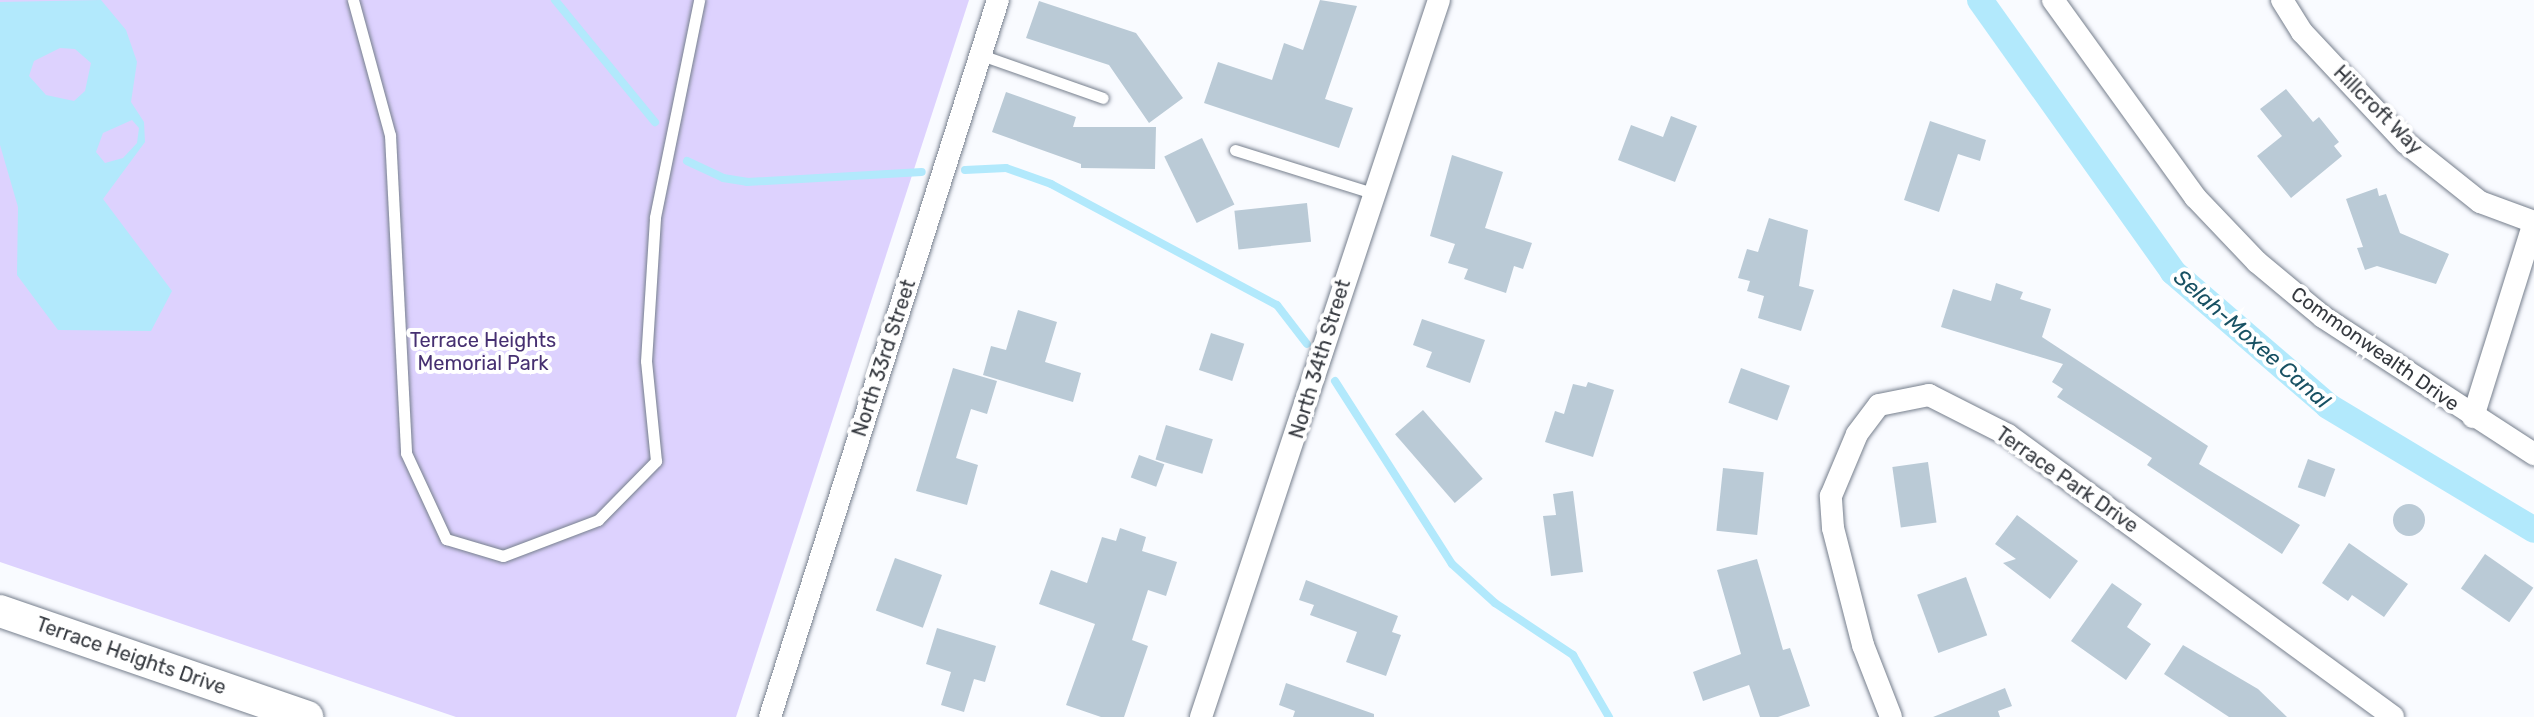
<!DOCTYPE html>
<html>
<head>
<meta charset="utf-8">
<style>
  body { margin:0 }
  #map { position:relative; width:2534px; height:717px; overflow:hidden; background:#f9fbff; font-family:Rubik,sans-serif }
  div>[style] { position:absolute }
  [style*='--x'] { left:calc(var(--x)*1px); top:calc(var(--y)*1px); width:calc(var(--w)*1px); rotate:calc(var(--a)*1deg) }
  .green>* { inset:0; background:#ddd2fe }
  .water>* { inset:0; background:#b2e9fc }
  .stream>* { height:8px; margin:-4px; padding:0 4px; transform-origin:4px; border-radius:4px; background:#b2e9fc }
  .canal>* { height:26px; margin:-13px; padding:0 13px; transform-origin:13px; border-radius:13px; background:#b2e9fc }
  .building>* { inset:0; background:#bacad6; transform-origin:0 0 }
  .round { border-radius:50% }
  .roads { filter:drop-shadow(0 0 2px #767f8d) drop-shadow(0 0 2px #767f8d) }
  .lane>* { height:11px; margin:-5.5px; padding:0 5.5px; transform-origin:5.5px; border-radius:5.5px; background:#fff }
  .street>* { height:22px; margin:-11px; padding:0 11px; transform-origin:11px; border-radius:11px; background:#fff }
  .secondary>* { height:32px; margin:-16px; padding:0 16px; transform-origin:16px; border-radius:16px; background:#fff }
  span { translate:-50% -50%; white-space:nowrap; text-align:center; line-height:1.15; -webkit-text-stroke:8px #fff; paint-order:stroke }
  .street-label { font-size:20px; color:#35393f }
  .park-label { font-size:20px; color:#463071 }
  .water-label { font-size:22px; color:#185163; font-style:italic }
</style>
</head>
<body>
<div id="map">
  <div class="green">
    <i style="clip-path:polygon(0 0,969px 0,736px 717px,456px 717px,0 562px)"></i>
  </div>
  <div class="water">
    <i style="clip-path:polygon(evenodd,101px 0,126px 30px,137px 62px,131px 102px,144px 122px,145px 142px,103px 199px,172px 291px,151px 331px,58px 330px,17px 275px,18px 207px,0 145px,0 2px,101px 0,60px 48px,75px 49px,91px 63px,85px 91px,74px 101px,46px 95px,29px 76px,34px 61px,60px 48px,101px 0,132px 120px,139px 128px,137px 143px,123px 158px,105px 163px,96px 152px,103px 133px,132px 120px)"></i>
  </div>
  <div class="stream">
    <i style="--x:555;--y:0;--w:158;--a:50.7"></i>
    <i style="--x:687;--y:161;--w:40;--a:25"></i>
    <i style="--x:723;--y:178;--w:24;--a:9"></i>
    <i style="--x:747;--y:182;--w:175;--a:-3.3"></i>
    <i style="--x:965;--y:170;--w:41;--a:-2.8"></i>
    <i style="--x:1006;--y:168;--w:48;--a:19.6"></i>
    <i style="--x:1051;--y:184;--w:256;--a:28.2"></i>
    <i style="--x:1277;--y:305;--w:49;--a:52.4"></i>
    <i style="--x:1335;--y:381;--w:217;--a:57.4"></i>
    <i style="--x:1452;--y:564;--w:58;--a:42.2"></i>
    <i style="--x:1495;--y:603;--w:94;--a:33.7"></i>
    <i style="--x:1573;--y:655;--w:72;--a:59.9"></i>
  </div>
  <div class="canal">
    <i style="--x:1980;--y:0;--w:334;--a:54.6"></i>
    <i style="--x:2173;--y:272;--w:205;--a:40.8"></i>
    <i style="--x:2328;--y:406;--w:240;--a:31"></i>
  </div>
  <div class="building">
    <i style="clip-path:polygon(1320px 0,1357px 6px,1325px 99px,1353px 108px,1339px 148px,1204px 103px,1218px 62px,1272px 80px,1284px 43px,1303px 50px)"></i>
    <i style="clip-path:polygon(1039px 1px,1136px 33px,1183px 98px,1149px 123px,1109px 65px,1026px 38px)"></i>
    <i style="clip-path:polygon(2286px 89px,2313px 122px,2319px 117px,2339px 142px,2334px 146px,2342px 156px,2291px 198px,2257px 156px,2282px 136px,2260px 109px)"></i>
    <i style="clip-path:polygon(1006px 92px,1076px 117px,1073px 127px,1156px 127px,1155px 169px,1081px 168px,1081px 164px,992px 132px)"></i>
    <i style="clip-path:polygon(1671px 116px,1697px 126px,1675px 182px,1618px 160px,1631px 125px,1663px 137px)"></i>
    <i style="clip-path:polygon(1930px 121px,1986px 140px,1980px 161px,1958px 154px,1939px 212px,1904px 200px)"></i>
    <i style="left:1202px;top:138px;width:74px;height:42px;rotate:64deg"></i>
    <i style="clip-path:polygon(1452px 155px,1503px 172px,1485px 228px,1532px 243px,1523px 269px,1514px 266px,1506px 293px,1464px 279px,1468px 269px,1448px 263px,1455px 244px,1430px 236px)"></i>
    <i style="clip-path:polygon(2377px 188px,2379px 196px,2386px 194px,2400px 233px,2449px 254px,2436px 284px,2377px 266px,2365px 270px,2357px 248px,2363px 247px,2346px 199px)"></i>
    <i style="left:1307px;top:203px;width:39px;height:73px;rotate:84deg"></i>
    <i style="clip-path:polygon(1769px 218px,1808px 230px,1799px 286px,1814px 290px,1801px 331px,1758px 318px,1764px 296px,1747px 291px,1750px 281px,1738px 278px,1747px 249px,1758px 252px)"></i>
    <i style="clip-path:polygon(1996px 283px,2023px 292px,2020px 299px,2051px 309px,2042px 337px,2208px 446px,2199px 464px,2300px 525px,2282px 554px,2147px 465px,2152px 458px,2057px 397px,2063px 389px,2052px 382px,2063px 364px,1941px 327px,1953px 289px,1991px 301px)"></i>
    <i style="clip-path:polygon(1018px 310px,1057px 322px,1045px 362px,1081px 373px,1073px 402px,983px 375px,991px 346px,1006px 350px)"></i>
    <i style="clip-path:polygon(1422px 319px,1485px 340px,1470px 383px,1426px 367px,1432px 352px,1413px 345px)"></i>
    <i style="left:1211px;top:333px;width:35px;height:39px;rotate:18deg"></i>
    <i style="clip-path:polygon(953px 368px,997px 381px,987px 414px,971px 409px,956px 458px,978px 465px,967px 505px,916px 491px)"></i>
    <i style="left:1741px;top:368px;width:52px;height:37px;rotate:20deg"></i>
    <i style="clip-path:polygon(1588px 382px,1614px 390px,1593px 457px,1545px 442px,1555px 411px,1564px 414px,1573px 384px,1586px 387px)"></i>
    <i style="left:1423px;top:410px;width:91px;height:37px;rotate:49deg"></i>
    <i style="left:1166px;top:425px;width:49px;height:36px;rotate:17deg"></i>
    <i style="left:1139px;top:455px;width:27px;height:24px;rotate:20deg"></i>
    <i style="left:2308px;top:459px;width:29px;height:30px;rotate:20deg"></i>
    <i style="left:1928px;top:462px;width:61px;height:36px;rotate:82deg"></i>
    <i style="left:1723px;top:468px;width:41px;height:63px;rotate:6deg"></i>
    <i style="clip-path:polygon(1573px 491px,1583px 572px,1551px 576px,1543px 516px,1556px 515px,1553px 494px)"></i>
    <i class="round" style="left:2393px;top:504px;width:32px;height:32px"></i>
    <i style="clip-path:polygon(2017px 515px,2078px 561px,2050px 599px,2003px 563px,2016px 559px,1995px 544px)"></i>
    <i style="clip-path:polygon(1120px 528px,1146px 537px,1142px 551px,1177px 562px,1166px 596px,1148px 590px,1132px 640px,1148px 646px,1124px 717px,1101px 717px,1066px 705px,1095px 624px,1039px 604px,1051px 570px,1087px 583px,1102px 537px,1116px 541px)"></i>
    <i style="clip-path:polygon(2349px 543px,2408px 584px,2384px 617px,2352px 595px,2348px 601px,2322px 583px)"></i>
    <i style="left:2485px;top:554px;width:59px;height:42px;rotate:35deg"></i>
    <i style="left:895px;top:558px;width:50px;height:56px;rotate:20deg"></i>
    <i style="clip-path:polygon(1757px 559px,1783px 650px,1790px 648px,1810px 706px,1778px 717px,1760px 717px,1749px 685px,1703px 701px,1693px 672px,1741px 654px,1717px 570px)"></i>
    <i style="left:1966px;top:577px;width:62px;height:52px;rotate:70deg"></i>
    <i style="clip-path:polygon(1306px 580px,1398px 616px,1392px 632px,1401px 635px,1386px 676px,1346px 662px,1357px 632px,1310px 615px,1314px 605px,1299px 600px)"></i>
    <i style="clip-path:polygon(2112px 583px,2142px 604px,2127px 627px,2151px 644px,2126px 680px,2071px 641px)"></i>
    <i style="clip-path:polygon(937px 628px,996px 646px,985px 682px,974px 679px,964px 712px,941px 705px,951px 672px,926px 664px)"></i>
    <i style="clip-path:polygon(2183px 645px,2258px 689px,2287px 717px,2229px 717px,2164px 674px)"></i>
    <i style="clip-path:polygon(1286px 683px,1374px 714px,1374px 717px,1293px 717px,1295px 711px,1279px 705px)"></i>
    <i style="clip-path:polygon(2005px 688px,2012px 706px,1998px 711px,2000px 717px,1933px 717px)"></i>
  </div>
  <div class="roads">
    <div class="lane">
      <i style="--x:353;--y:0;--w:140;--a:74.7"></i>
      <i style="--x:390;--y:135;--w:318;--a:87.1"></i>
      <i style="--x:406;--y:453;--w:95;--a:65.1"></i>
      <i style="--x:446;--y:539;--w:59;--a:16.6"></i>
      <i style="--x:503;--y:556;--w:102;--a:-20.8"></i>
      <i style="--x:598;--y:520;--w:83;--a:-45.5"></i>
      <i style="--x:656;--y:461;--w:100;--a:-95.7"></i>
      <i style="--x:646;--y:361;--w:144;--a:-86.4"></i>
      <i style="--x:655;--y:217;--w:221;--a:-78.5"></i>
      <i style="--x:981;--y:55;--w:129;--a:19.4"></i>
      <i style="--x:1235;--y:150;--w:144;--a:17.4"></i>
    </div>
    <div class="street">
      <i style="--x:2053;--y:0;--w:243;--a:54.2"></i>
      <i style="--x:2195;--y:197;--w:90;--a:46.4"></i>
      <i style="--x:2257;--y:262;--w:86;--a:39.8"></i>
      <i style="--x:2323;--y:317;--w:252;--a:33"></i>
      <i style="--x:2282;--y:0;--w:38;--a:58"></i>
      <i style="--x:2302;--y:32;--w:152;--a:46.9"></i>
      <i style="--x:2406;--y:143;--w:95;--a:38.6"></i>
      <i style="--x:2480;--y:202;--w:58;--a:20.3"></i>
      <i style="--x:2473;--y:417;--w:204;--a:-72.6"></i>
      <i style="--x:770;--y:717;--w:752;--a:-72.36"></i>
      <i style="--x:1201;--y:717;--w:755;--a:-71.64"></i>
      <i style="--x:1891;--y:717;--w:77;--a:-111.3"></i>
      <i style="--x:1863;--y:645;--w:121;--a:-104.4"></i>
      <i style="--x:1833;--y:528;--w:32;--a:-94"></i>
      <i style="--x:1831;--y:496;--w:67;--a:-67.2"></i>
      <i style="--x:1857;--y:434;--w:36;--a:-53"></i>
      <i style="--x:1879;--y:405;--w:51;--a:-11.3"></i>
      <i style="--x:1929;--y:395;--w:89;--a:26.9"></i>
      <i style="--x:2008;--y:435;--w:477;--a:36.2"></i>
    </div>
    <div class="secondary">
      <i style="--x:0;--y:611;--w:325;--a:19"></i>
    </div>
  </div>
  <div class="street-label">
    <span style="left:2378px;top:110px;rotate:45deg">Hillcroft Way</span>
    <span style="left:2375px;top:349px;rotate:35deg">Commonwealth Drive</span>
    <span style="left:884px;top:358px;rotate:-72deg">North 33rd Street</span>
    <span style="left:1320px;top:359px;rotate:-73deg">North 34th Street</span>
    <span style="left:2067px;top:480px;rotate:35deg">Terrace Park Drive</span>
    <span style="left:131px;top:656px;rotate:19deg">Terrace Heights Drive</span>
  </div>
  <div class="park-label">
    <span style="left:483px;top:352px">Terrace Heights<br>Memorial Park</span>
  </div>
  <div class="water-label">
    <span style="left:2252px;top:339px;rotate:41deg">Selah-Moxee Canal</span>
  </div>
</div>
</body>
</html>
